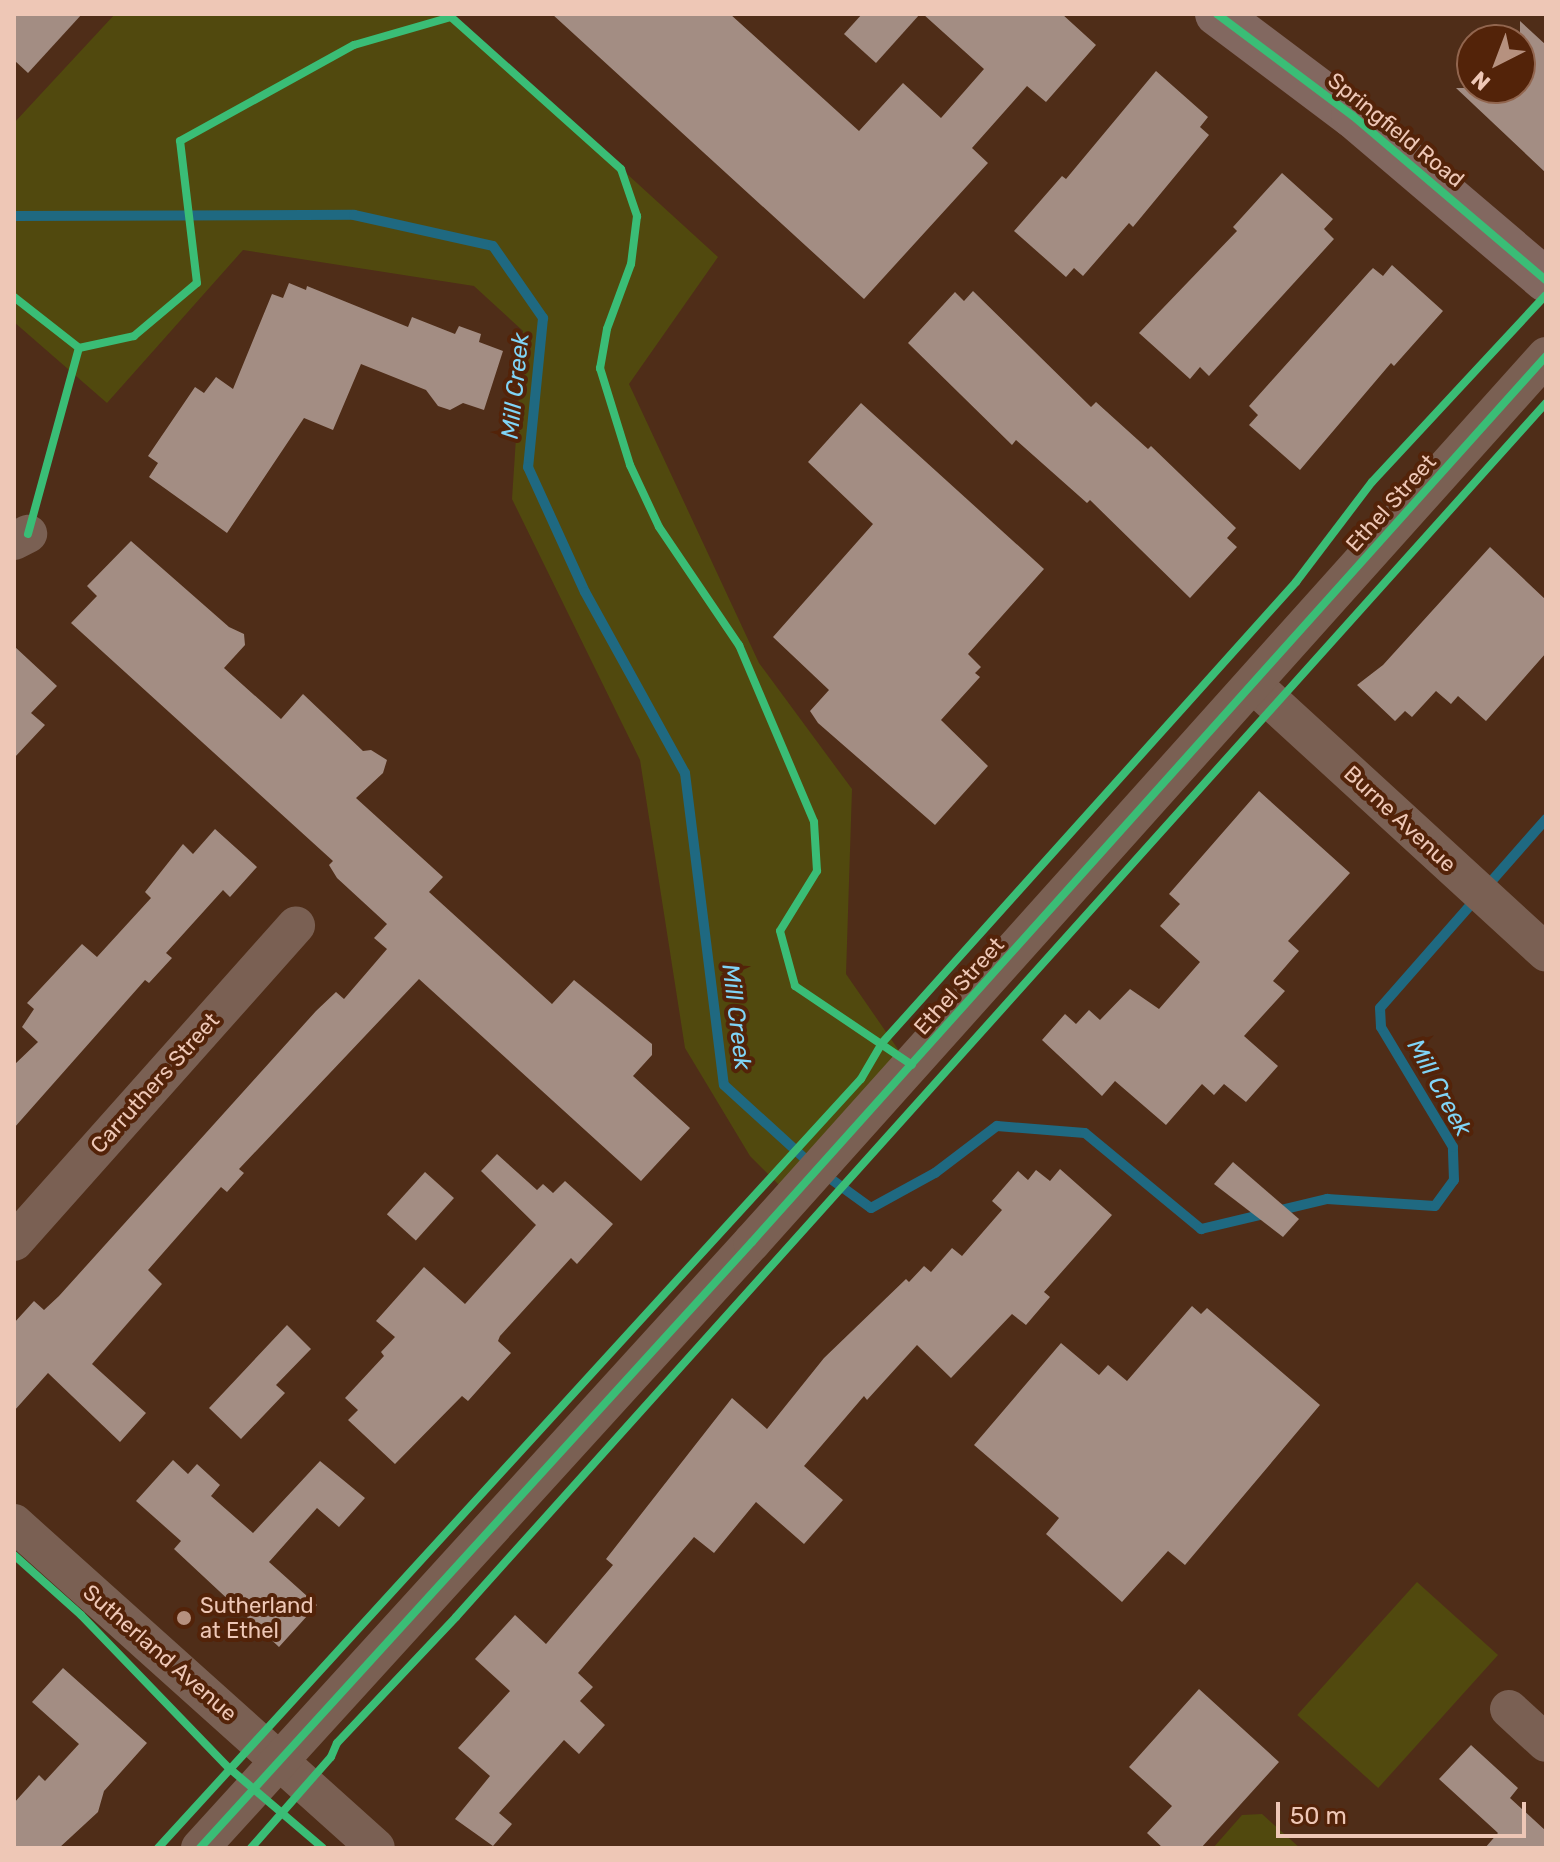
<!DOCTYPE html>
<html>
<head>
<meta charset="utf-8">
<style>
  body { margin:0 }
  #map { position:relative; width:1560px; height:1862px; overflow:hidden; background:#4f2d18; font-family:Rubik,sans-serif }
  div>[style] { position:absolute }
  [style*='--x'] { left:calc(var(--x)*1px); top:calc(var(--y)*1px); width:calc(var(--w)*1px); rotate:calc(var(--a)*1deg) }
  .green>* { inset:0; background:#51490e; transform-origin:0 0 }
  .stream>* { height:10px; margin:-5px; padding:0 5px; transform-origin:5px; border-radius:5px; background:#1f6981 }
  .building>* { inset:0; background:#a38d83; transform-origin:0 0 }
  .minor>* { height:38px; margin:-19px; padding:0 19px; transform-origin:19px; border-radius:19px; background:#7a6053 }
  .major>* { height:44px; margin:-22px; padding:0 22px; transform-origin:22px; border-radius:22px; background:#826860 }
  .cycleway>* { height:8px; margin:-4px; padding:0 4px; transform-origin:4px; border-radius:4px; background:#3abd76 }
  .dots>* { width:22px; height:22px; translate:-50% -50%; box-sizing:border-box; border:4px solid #532309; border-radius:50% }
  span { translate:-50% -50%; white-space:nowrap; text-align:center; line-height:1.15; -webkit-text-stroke:8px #532309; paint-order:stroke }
  .street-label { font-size:22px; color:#eec7b6 }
  .poi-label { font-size:22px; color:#eec7b6 }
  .left { translate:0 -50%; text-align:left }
  .water-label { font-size:24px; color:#80d4f6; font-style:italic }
  .frame { position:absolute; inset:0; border:16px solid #eec7b6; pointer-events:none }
  .north { position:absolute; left:1456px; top:24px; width:80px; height:80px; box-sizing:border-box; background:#532309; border:2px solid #91654e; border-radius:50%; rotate:222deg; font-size:22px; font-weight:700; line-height:32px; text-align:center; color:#eec7b6 }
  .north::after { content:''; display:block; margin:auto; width:28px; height:36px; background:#b6917f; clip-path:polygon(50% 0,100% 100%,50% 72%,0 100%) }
  .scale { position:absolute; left:1276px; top:1802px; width:250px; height:36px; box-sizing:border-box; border:4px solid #eec7b6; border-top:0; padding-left:10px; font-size:24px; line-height:28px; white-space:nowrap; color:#eec7b6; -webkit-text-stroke:6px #532309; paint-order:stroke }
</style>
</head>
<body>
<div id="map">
  <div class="green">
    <i style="clip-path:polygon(115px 14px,452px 14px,718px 257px,629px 384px,759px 663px,852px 789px,846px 974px,902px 1055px,785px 1191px,750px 1156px,685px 1048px,640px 760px,512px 499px,523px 331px,474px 286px,243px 250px,107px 403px,14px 322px,14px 123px)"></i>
    <i style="left:1417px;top:1582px;width:109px;height:179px;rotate:42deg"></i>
    <i style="clip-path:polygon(1262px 1814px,1300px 1848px,1213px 1848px,1242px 1815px)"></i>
  </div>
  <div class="stream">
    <i style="--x:14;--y:216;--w:340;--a:-0.2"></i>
    <i style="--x:354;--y:215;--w:142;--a:12.6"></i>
    <i style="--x:493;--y:246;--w:88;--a:55.2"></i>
    <i style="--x:543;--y:318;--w:150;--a:95.7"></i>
    <i style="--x:528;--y:467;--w:137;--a:65.5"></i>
    <i style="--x:585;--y:592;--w:207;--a:61.1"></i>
    <i style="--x:685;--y:773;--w:314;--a:82.9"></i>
    <i style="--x:724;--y:1085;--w:119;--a:42.3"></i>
    <i style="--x:824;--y:1174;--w:58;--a:35.9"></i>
    <i style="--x:871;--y:1208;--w:73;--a:-28.7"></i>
    <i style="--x:935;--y:1173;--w:78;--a:-37.2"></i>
    <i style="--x:997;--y:1126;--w:88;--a:4.5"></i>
    <i style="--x:1085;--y:1133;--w:151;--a:39.6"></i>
    <i style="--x:1201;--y:1229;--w:130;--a:-13.4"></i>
    <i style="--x:1327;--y:1199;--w:108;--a:3.7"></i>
    <i style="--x:1435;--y:1206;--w:32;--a:-54"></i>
    <i style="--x:1454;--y:1180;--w:33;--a:-92"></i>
    <i style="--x:1453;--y:1147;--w:140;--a:-121"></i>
    <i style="--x:1381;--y:1027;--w:19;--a:-93"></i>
    <i style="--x:1380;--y:1008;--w:252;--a:-48.7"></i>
  </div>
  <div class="building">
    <i style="clip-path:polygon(14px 14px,82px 14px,28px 73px,14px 60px)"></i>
    <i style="clip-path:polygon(552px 14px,730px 14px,859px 131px,903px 83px,941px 118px,984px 69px,923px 14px,1062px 14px,1096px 45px,1046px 102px,1027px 86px,972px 148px,988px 163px,864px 299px)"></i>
    <i style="clip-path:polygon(862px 14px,920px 14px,876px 63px,844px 34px)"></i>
    <i style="clip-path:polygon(1520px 21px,1546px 45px,1546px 173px,1456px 88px,1520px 88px)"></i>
    <i style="clip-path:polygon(1156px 71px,1208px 117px,1200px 127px,1209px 135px,1133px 227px,1129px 223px,1083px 276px,1074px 268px,1066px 277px,1014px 231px,1062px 176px,1066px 179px)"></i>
    <i style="clip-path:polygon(1282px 173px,1333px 219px,1324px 229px,1334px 239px,1209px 376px,1200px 367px,1190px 379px,1139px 333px,1237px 231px,1233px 227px)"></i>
    <i style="clip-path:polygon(1392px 265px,1443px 311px,1394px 366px,1391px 363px,1300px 470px,1249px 425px,1258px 415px,1249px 406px,1370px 271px,1373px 268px,1383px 276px)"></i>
    <i style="clip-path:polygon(289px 283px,306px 290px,307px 286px,408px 327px,412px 317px,455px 334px,459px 326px,481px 334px,479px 342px,503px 351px,484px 410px,463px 403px,450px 410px,438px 406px,426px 390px,361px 364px,333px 430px,304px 418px,227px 533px,149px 477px,158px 463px,148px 456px,195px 387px,204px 393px,216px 377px,233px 389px,272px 294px,283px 298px)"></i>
    <i style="clip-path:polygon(973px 291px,1091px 407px,1096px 402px,1148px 449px,1151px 446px,1236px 528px,1227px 538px,1237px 547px,1190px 598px,1090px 500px,1087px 503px,1016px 440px,1012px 445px,908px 343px,955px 292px,964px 301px)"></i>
    <i style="clip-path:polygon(861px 403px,1044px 569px,968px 654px,981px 667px,975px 673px,980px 677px,941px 720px,988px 766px,935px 825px,818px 723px,810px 711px,829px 690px,773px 637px,873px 524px,808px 462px)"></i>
    <i style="clip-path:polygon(131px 541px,229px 627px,244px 634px,245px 645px,224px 668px,281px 719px,303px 694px,363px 751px,371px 750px,387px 760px,383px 773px,356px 798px,443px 877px,429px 892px,552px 1004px,574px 980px,652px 1044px,652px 1055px,633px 1076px,690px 1128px,641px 1181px,419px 979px,239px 1169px,244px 1173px,227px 1192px,221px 1187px,148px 1270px,162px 1284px,92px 1364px,146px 1413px,120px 1442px,48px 1373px,14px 1411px,14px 1323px,34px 1301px,44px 1310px,59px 1296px,316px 1011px,336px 992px,344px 999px,387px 949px,374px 938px,387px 924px,337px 878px,329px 865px,333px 861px,71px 623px,97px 596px,87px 586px)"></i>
    <i style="clip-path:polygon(1490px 547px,1546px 600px,1546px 653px,1486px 721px,1458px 696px,1451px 704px,1436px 691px,1412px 717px,1405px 711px,1395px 721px,1357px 685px,1383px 665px)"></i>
    <i style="clip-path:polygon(14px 646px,57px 686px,31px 713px,45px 725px,14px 758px)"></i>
    <i style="clip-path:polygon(1259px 791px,1350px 873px,1288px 941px,1299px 951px,1273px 981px,1285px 991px,1244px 1036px,1278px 1066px,1246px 1102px,1224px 1084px,1214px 1095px,1202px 1084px,1166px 1125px,1115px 1081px,1102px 1096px,1042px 1040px,1065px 1014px,1076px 1024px,1089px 1010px,1100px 1020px,1130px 989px,1159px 1009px,1200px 962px,1160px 926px,1180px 904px,1169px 894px)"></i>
    <i style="clip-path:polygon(215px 829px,257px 867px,230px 897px,223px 890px,166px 953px,172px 958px,149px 983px,145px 980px,14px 1128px,14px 1065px,38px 1042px,22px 1027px,34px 1009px,27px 1003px,82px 944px,97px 957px,151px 898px,145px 892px,183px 844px,193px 854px)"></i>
    <i style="clip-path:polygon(497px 1154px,537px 1190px,543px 1184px,553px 1193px,565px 1181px,613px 1224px,577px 1264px,571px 1258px,500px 1336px,498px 1341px,511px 1353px,468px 1401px,462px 1396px,395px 1464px,348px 1420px,358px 1410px,345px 1398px,384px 1356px,381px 1352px,395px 1337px,376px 1321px,424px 1267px,465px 1304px,536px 1225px,481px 1171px)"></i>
    <i style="clip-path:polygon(1233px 1162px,1299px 1219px,1283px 1237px,1214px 1184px)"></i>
    <i style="clip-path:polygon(1060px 1169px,1112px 1215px,1044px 1292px,1050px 1297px,1026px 1325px,1012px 1314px,951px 1378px,917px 1345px,867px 1400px,864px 1396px,804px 1466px,843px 1500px,804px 1544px,756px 1502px,714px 1553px,694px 1537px,578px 1673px,593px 1687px,580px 1701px,605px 1725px,579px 1754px,564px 1740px,499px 1813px,512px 1824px,493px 1846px,455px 1819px,490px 1776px,458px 1748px,510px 1691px,475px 1659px,515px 1615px,546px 1644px,613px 1565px,606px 1559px,732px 1398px,767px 1429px,824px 1358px,906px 1279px,909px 1282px,924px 1266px,931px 1272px,952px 1248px,962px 1256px,1002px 1210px,992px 1201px,1018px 1171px,1028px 1180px,1036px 1170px,1050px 1181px)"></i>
    <i style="left:425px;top:1172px;width:39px;height:57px;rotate:42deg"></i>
    <i style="clip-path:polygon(1192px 1306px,1201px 1314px,1207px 1308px,1320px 1405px,1185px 1565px,1168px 1551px,1122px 1602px,1046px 1534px,1059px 1518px,974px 1445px,1061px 1343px,1099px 1375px,1108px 1365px,1127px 1381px)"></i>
    <i style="clip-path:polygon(287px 1325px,311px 1349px,276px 1385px,285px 1393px,241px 1439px,209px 1408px)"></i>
    <i style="clip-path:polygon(173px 1460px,188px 1474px,197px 1464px,220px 1485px,211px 1496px,253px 1533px,320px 1461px,365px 1498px,339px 1527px,317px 1508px,269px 1562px,317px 1605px,279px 1647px,174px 1549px,181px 1541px,136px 1501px)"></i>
    <i style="clip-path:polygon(63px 1668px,147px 1743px,104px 1791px,98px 1812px,59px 1848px,14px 1848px,14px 1803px,39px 1775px,45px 1781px,79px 1744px,32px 1702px)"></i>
    <i style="clip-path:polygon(1199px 1689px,1279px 1762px,1201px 1848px,1163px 1848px,1147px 1833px,1172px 1806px,1129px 1767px)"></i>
    <i style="clip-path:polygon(1471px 1745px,1518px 1788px,1510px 1798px,1546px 1831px,1546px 1848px,1485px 1848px,1498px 1833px,1439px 1779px)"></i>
  </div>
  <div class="minor">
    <i style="--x:14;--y:541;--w:16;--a:-27"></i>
    <i style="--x:1254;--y:685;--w:396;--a:42.5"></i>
    <i style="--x:14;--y:1242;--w:424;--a:-48.3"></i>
    <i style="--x:14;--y:1523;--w:486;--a:41.9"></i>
    <i style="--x:1509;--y:1709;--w:50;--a:42.6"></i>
    <i style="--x:200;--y:1848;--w:820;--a:-47.67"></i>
    <i style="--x:752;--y:1242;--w:1190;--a:-48.13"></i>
  </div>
  <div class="major">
    <i style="--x:1217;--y:14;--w:170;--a:36.9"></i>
    <i style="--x:1353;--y:116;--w:253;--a:40.4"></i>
  </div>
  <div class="cycleway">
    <i style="--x:1217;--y:14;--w:170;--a:36.9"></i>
    <i style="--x:1353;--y:116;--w:253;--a:40.4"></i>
    <i style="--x:14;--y:297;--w:83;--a:38.1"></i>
    <i style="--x:79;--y:348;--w:56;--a:-12.3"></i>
    <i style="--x:134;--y:336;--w:82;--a:-40.1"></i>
    <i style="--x:197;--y:283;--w:143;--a:-96.8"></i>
    <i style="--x:180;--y:141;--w:199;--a:-28.9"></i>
    <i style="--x:354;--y:45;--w:101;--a:-16.1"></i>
    <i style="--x:451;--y:17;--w:228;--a:41.8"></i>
    <i style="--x:621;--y:169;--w:50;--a:71.2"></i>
    <i style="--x:637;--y:216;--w:48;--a:97.1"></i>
    <i style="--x:631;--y:264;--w:69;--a:110.3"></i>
    <i style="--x:607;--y:329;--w:40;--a:100"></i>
    <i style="--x:600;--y:368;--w:102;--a:72.8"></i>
    <i style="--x:630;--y:465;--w:68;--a:64.9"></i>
    <i style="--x:659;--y:527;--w:143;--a:55.9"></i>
    <i style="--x:739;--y:645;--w:192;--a:67"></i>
    <i style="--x:814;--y:822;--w:49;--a:86.5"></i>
    <i style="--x:817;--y:871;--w:70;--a:121.7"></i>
    <i style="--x:780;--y:931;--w:57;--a:74.7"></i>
    <i style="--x:795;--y:986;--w:141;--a:34"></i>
    <i style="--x:28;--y:534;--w:193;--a:-74.7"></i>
    <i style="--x:14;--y:1555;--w:90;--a:41.8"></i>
    <i style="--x:81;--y:1615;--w:213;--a:46"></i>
    <i style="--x:229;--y:1768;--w:123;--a:40.4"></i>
    <i style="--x:158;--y:1848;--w:1042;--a:-47.57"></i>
    <i style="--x:861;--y:1079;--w:42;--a:-59.7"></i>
    <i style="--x:882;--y:1043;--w:620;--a:-48.07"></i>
    <i style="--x:1296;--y:582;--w:126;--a:-52.8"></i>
    <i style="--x:1372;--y:482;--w:255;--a:-47.1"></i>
    <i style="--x:200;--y:1848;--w:820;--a:-47.67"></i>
    <i style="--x:752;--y:1242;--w:1190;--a:-48.13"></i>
    <i style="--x:251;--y:1848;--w:121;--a:-48.7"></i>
    <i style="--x:331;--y:1757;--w:15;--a:-67"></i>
    <i style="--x:337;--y:1743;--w:173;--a:-46.6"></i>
    <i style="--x:456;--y:1617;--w:1632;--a:-48.08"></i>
  </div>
  <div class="dots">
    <i style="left:184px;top:1618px;background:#b6917f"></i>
  </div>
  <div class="street-label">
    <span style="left:1396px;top:130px;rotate:39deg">Springfield Road</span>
    <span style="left:1391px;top:503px;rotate:-48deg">Ethel Street</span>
    <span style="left:1400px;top:819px;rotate:43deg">Burne Avenue</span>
    <span style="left:959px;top:986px;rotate:-48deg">Ethel Street</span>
    <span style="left:155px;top:1083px;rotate:-48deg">Carruthers Street</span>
    <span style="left:160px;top:1653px;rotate:41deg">Sutherland Avenue</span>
  </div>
  <div class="poi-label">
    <span class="left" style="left:200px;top:1618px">Sutherland<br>at Ethel</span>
  </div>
  <div class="water-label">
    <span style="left:516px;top:386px;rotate:-84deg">Mill Creek</span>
    <span style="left:736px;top:1017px;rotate:83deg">Mill Creek</span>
    <span style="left:1439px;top:1088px;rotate:61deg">Mill Creek</span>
  </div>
  <div class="frame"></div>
  <div class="north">N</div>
  <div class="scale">50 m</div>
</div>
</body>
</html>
